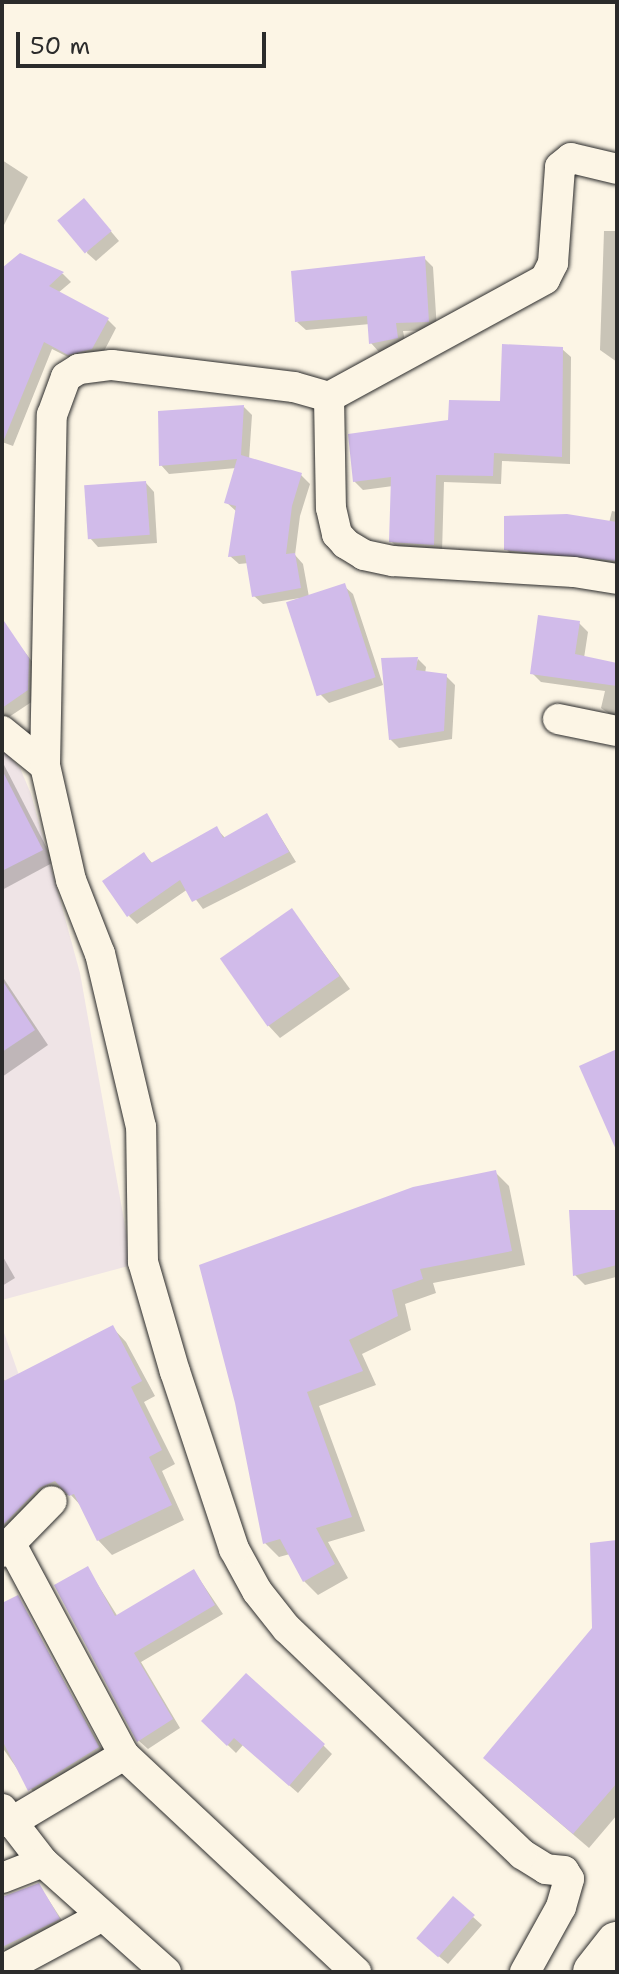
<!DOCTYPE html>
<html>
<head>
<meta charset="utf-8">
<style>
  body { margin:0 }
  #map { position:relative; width:619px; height:1974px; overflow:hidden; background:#fcf5e5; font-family:"Shantell Sans",sans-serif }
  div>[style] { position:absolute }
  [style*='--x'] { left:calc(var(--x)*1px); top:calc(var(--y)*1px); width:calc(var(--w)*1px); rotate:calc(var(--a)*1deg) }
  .built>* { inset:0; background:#efe4e6 }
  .shadow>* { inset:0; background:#0003 }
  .building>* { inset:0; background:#d1bbea; transform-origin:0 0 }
  .roads { filter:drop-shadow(0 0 2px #2b2b2b) drop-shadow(0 0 2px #2b2b2b) }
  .street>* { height:30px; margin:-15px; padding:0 15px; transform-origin:15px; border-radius:15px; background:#fcf5e5 }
  .secondary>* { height:42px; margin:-21px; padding:0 21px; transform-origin:21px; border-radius:21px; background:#fcf5e5 }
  span { translate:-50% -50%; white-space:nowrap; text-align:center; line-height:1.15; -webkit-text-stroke:6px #fcf5e5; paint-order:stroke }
  .frame { position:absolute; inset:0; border:4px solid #2b2b2b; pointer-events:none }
  .scale { position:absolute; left:16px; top:32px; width:250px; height:36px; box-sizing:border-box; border:4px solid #2b2b2b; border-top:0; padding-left:10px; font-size:24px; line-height:28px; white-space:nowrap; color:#2b2b2b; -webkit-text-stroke:6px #fcf5e5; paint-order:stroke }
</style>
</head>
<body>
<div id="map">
  <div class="built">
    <i style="clip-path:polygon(2px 748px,20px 768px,31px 794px,80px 973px,132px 1265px,2px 1300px)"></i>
    <i style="clip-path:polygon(2px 1327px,40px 1435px,2px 1462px)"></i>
  </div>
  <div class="shadow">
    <i style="clip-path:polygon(2px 160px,28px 177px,2px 229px)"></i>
    <i style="clip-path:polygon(92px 209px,119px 241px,96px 261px,87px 253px)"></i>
    <i style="clip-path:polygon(604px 231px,617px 231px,617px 362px,600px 350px)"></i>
    <i style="clip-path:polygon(20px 255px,63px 274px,71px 282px,58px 293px,108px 320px,116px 328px,101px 357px,78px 362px,52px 349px,13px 446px,2px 442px,2px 271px)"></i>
    <i style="clip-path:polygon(424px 258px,433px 267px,437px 330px,403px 331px,406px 346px,379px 352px,371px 343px,370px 324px,306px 330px,297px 322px)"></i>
    <i style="clip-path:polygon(562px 349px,571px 357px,570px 464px,502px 461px,501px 484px,444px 482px,442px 553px,400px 550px,391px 541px,393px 486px,363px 490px,354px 481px,450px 422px,502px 403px)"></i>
    <i style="clip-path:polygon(244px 407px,252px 415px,249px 460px,301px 475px,310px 484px,300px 516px,295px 555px,303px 564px,309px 597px,344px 586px,353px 594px,383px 685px,329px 703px,321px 695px,300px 598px,263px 604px,254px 596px,249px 563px,239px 564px,230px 556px,237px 512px,226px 502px,236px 468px,169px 474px,161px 465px)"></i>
    <i style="clip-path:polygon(146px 483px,154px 492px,157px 543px,98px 547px,90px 538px)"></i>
    <i style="clip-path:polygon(612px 511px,617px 512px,617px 568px,515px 558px,506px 549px,609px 523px)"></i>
    <i style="clip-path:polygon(579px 623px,588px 632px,584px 658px,617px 665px,617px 719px,601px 708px,605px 691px,541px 682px,532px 673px)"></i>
    <i style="clip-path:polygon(14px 638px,37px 668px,36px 699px,6px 719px,2px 715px,2px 647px)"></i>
    <i style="clip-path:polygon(418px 659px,426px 667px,425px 674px,446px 676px,455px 685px,452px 739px,399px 748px,390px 739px)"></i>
    <i style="clip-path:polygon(2px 761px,54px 862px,2px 890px)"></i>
    <i style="clip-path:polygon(267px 815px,296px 862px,203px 909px,188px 889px,137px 924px,129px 916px,144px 854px,153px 864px,216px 828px,226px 839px)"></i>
    <i style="clip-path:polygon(292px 910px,350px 989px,280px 1038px,268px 1025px)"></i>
    <i style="clip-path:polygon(2px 976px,48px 1045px,2px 1077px)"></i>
    <i style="clip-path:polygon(495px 1172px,509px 1186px,525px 1265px,433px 1283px,436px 1293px,405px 1304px,411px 1330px,362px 1354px,376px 1385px,319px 1406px,365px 1531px,328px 1542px,348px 1578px,318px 1595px,304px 1581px,290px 1554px,279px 1557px,265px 1543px,237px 1403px)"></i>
    <i style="clip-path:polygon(617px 1212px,617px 1291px,616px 1277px,585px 1285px,575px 1275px)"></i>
    <i style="clip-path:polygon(2px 1255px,15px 1278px,2px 1286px)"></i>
    <i style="clip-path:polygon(112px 1327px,126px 1342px,155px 1396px,144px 1402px,175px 1464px,162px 1471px,184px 1520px,112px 1555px,98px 1540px,82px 1507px,70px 1494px,61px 1498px,2px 1553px,2px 1376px,6px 1383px)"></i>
    <i style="clip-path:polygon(88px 1569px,118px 1617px,194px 1571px,223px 1614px,141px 1662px,180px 1728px,148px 1749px,139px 1741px)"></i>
    <i style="clip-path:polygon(18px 1598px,104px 1753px,36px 1796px,2px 1747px,2px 1606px)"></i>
    <i style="clip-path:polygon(617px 1668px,617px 1815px,589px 1848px,500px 1772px)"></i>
    <i style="clip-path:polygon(203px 1721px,323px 1745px,332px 1754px,298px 1793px,243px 1745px,236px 1753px)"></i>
    <i style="clip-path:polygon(39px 1885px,67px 1928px,11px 1955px,2px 1947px,2px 1900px)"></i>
    <i style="clip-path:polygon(473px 1917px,482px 1925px,448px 1964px,427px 1946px)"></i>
  </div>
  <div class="building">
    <i style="left:84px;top:198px;width:43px;height:35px;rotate:50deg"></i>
    <i style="clip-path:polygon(20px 253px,64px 272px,49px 286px,109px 318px,92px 349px,68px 355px,44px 342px,3px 442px,2px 268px)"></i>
    <i style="clip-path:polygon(425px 256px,429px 322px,396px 323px,398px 338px,369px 344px,367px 316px,295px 322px,291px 271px)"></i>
    <i style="clip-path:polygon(502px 344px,563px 347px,562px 457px,494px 453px,493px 476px,436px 475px,434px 545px,389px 542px,391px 477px,353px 482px,348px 434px,448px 420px,449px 400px,500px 401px)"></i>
    <i style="clip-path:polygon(244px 405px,241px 455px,302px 473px,292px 506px,286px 554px,295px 553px,301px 588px,252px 597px,245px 555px,228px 557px,236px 506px,224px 503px,237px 459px,159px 466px,158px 411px)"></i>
    <i style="left:146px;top:481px;width:54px;height:62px;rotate:86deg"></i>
    <i style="clip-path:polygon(567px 514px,617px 522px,617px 561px,504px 550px,504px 516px)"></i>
    <i style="left:345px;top:583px;width:99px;height:62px;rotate:72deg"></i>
    <i style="clip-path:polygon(538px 615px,580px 621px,575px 654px,617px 663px,617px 686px,530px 674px)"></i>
    <i style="clip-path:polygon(2px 618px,29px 658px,28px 690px,2px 708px)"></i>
    <i style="clip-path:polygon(418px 657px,416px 670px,447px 674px,444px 731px,389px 740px,381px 658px)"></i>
    <i style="clip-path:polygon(2px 770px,43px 850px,2px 871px)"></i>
    <i style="clip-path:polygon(267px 813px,289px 852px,192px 902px,180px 880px,127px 917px,102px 881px,144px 852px,151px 863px,217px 826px,223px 838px)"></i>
    <i style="left:292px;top:908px;width:83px;height:88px;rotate:55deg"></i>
    <i style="clip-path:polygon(2px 980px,35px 1030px,2px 1052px)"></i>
    <i style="clip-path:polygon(617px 1049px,617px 1152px,579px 1066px)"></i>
    <i style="clip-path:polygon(496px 1170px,512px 1251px,420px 1269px,423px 1279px,392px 1290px,398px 1316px,349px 1340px,363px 1371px,307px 1392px,352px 1517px,316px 1528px,335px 1564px,303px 1582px,280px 1539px,263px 1544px,235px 1403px,199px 1265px,413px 1187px)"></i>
    <i style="clip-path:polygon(569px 1210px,617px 1210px,617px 1265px,573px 1276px)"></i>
    <i style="clip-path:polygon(113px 1325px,142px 1381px,131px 1387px,162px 1450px,149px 1457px,172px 1505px,97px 1541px,74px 1494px,69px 1496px,55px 1481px,39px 1488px,2px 1526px,2px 1382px)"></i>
    <i style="clip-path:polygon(617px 1540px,617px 1783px,573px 1834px,483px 1758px,592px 1628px,590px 1543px)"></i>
    <i style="clip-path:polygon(88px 1566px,115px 1616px,194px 1569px,215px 1605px,134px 1653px,173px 1719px,137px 1742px,54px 1585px)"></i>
    <i style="clip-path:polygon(18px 1595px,99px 1747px,28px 1791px,2px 1740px,2px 1603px)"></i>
    <i style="clip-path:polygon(246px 1673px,325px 1744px,289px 1786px,234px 1738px,227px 1746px,201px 1721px)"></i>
    <i style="clip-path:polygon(39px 1883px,60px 1919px,2px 1947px,2px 1897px)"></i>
    <i style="left:453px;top:1896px;width:29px;height:56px;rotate:41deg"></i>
  </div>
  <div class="roads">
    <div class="street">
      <i style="--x:329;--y:397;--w:111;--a:89"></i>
      <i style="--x:331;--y:508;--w:27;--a:77"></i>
      <i style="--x:337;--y:534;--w:13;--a:48"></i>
      <i style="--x:346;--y:544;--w:21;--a:31"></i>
      <i style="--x:364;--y:555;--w:30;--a:12"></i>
      <i style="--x:393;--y:561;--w:181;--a:3.5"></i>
      <i style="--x:574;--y:572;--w:44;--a:9.2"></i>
      <i style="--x:558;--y:719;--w:60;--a:11.5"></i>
      <i style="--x:2;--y:731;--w:55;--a:39.1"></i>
      <i style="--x:2;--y:1552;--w:71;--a:-45.6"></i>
      <i style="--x:124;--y:1755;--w:318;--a:43.1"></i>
      <i style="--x:2;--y:1809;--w:67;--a:52.3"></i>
      <i style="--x:43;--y:1862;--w:165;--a:41.8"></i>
      <i style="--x:10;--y:1823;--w:133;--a:-30.8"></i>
      <i style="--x:124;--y:1755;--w:239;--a:-118.2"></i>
      <i style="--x:2;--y:1878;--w:44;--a:-21.3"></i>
      <i style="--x:2;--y:1970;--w:112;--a:-28.2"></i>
      <i style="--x:525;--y:1972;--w:74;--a:-61"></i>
      <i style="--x:561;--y:1907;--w:29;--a:-74"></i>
      <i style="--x:569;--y:1879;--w:9;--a:-122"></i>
      <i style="--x:564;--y:1871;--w:18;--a:-174"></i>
      <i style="--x:546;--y:1869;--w:28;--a:-148"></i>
      <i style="--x:522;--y:1854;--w:325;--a:-136.2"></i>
      <i style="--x:287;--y:1629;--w:48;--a:-128.3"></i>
      <i style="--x:257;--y:1591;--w:48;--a:-118.7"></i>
      <i style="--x:234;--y:1549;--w:187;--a:-108.4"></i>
      <i style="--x:175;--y:1372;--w:115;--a:-106.2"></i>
      <i style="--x:143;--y:1262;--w:135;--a:-90.8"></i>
      <i style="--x:141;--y:1127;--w:178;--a:-103.3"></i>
      <i style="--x:100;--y:954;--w:79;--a:-111.4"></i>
      <i style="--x:71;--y:880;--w:117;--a:-102.8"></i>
      <i style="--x:45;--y:766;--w:351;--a:-88.9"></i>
      <i style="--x:52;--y:415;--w:40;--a:-69.8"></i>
      <i style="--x:66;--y:377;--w:15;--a:-32"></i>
      <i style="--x:79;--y:369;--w:33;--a:-7"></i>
      <i style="--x:112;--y:365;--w:183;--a:6.9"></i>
      <i style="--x:294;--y:387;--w:36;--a:16"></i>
      <i style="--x:329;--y:397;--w:246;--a:-28.6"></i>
      <i style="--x:545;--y:279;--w:18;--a:-63"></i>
      <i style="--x:553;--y:263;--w:96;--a:-85.8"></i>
      <i style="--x:560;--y:167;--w:14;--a:-39"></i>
      <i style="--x:571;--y:158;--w:47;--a:13.4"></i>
    </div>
    <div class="secondary">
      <i style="--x:594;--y:1972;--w:37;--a:-52"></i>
    </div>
  </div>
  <div class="frame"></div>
  <div class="scale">50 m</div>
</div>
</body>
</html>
